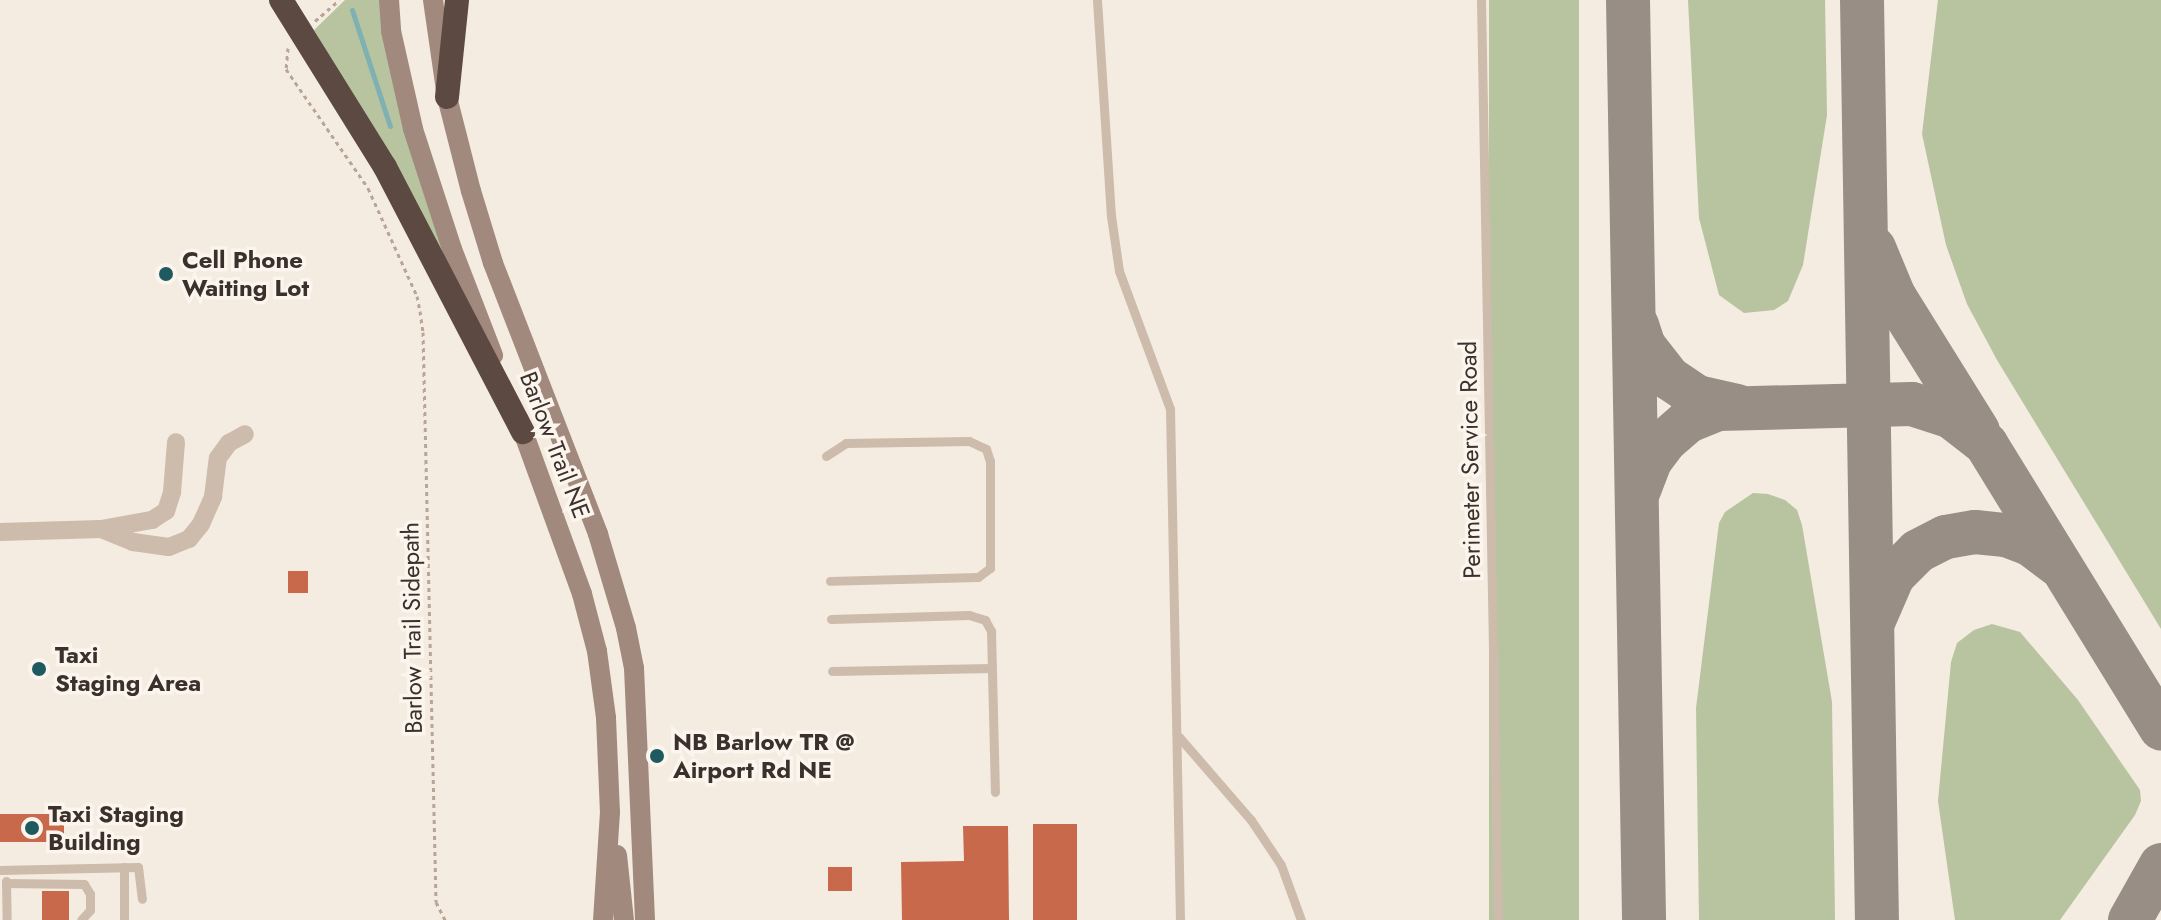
<!DOCTYPE html>
<html>
<head>
<meta charset="utf-8">
<style>
  body { margin:0 }
  #map { position:relative; width:2161px; height:920px; overflow:hidden; background:#f4ebe1; font-family:Jost,sans-serif }
  div>[style] { position:absolute }
  [style*='--x'] { left:calc(var(--x)*1px); top:calc(var(--y)*1px); width:calc(var(--w)*1px); rotate:calc(var(--a)*1deg) }
  .green>* { inset:0; background:#b8c4a0; transform-origin:0 0 }
  .stream>* { height:5px; margin:-2.5px; padding:0 2.5px; transform-origin:2.5px; border-radius:2.5px; background:#7fb0b2 }
  .taxiway>* { height:44px; margin:-22px; padding:0 22px; transform-origin:22px; border-radius:22px; background:#988e86 }
  .building>* { inset:0; background:#c8694b; transform-origin:0 0 }
  .path>* { height:3px; margin-top:-1.5px; transform-origin:0; background:repeating-linear-gradient(90deg,#b9a596 0 4px,transparent 0 8px) }
  .service>* { height:9px; margin:-4.5px; padding:0 4.5px; transform-origin:4.5px; border-radius:4.5px; background:#cdbbac }
  .minor>* { height:18px; margin:-9px; padding:0 9px; transform-origin:9px; border-radius:9px; background:#cdbbac }
  .secondary>* { height:20px; margin:-10px; padding:0 10px; transform-origin:10px; border-radius:10px; background:#a18a7d }
  .motorway>* { height:24px; margin:-12px; padding:0 12px; transform-origin:12px; border-radius:12px; background:#5c4a42 }
  .dots>* { width:22px; height:22px; translate:-50% -50%; box-sizing:border-box; border:4px solid #fbf5ee; border-radius:50% }
  span { translate:-50% -50%; white-space:nowrap; text-align:center; line-height:1.15; -webkit-text-stroke:7px #fbf5ee; paint-order:stroke }
  .poi-label { font-size:24px; color:#3b302b; font-weight:700 }
  .left { translate:0 -50%; text-align:left }
  .street-label { font-size:24px; color:#3b302b }
</style>
</head>
<body>
<div id="map">
  <div class="green">
    <i style="clip-path:polygon(345px 0,381px 0,449px 263px,314px 30px)"></i>
    <i style="left:1489px;top:0;width:90px;height:920px"></i>
    <i style="clip-path:polygon(1688px 0,1825px 0,1827px 115px,1803px 265px,1788px 301px,1774px 310px,1744px 313px,1719px 295px,1699px 218px)"></i>
    <i style="clip-path:polygon(1938px 0,2161px 0,2161px 629px,1997px 360px,1967px 304px,1946px 245px,1922px 134px)"></i>
    <i style="clip-path:polygon(1753px 493px,1768px 494px,1785px 500px,1797px 510px,1802px 525px,1832px 702px,1835px 920px,1699px 920px,1696px 708px,1719px 523px,1725px 512px)"></i>
    <i style="clip-path:polygon(1992px 624px,2020px 632px,2078px 700px,2140px 790px,2141px 801px,2135px 815px,2060px 920px,1955px 920px,1938px 801px,1951px 662px,1957px 643px,1974px 630px)"></i>
  </div>
  <div class="stream">
    <i style="--x:352;--y:10;--w:122;--a:71.9"></i>
  </div>
  <div class="taxiway">
    <i style="--x:1628;--y:0;--w:920;--a:89"></i>
    <i style="--x:1862;--y:0;--w:920;--a:89.07"></i>
    <i style="--x:1874;--y:248;--w:52;--a:67.4"></i>
    <i style="--x:1894;--y:296;--w:159;--a:58.1"></i>
    <i style="--x:1637;--y:325;--w:22;--a:72"></i>
    <i style="--x:1644;--y:346;--w:41;--a:52"></i>
    <i style="--x:1669;--y:378;--w:34;--a:34"></i>
    <i style="--x:1697;--y:397;--w:41;--a:12.7"></i>
    <i style="--x:1639;--y:490;--w:31;--a:-69"></i>
    <i style="--x:1650;--y:461;--w:25;--a:-53"></i>
    <i style="--x:1665;--y:441;--w:30;--a:-41"></i>
    <i style="--x:1688;--y:421;--w:32;--a:-22"></i>
    <i style="--x:1718;--y:409;--w:194;--a:-1.5"></i>
    <i style="--x:1912;--y:404;--w:40;--a:18"></i>
    <i style="--x:1950;--y:416;--w:46;--a:37.9"></i>
    <i style="--x:1986;--y:444;--w:334;--a:58.4"></i>
    <i style="--x:1874;--y:620;--w:48;--a:-66.6"></i>
    <i style="--x:1893;--y:576;--w:35;--a:-45"></i>
    <i style="--x:1918;--y:551;--w:31;--a:-27"></i>
    <i style="--x:1946;--y:537;--w:29;--a:-10"></i>
    <i style="--x:1975;--y:532;--w:31;--a:6"></i>
    <i style="--x:2006;--y:535;--w:26;--a:21"></i>
    <i style="--x:2030;--y:544;--w:34;--a:37"></i>
    <i style="--x:2130;--y:920;--w:63;--a:-60.6"></i>
  </div>
  <div class="building">
    <i style="left:308px;top:571px;width:22px;height:20px;rotate:90deg"></i>
    <i style="left:64px;top:814px;width:28px;height:64px;rotate:90deg"></i>
    <i style="left:1033px;top:824px;width:44px;height:96px"></i>
    <i style="clip-path:polygon(963px 826px,1008px 826px,1009px 920px,902px 920px,901px 862px,964px 861px)"></i>
    <i style="left:828px;top:867px;width:24px;height:24px"></i>
    <i style="left:42px;top:891px;width:27px;height:29px"></i>
  </div>
  <div class="path">
    <i style="--x:315;--y:21;--w:32;--a:-41"></i>
    <i style="--x:288;--y:48;--w:21;--a:95"></i>
    <i style="--x:286;--y:69;--w:145;--a:55.4"></i>
    <i style="--x:368;--y:188;--w:119;--a:65.6"></i>
    <i style="--x:417;--y:296;--w:15;--a:79"></i>
    <i style="--x:420;--y:311;--w:21;--a:82"></i>
    <i style="--x:423;--y:332;--w:570;--a:88.69"></i>
    <i style="--x:436;--y:902;--w:20;--a:63"></i>
  </div>
  <div class="service">
    <i style="--x:1097;--y:0;--w:216;--a:86.3"></i>
    <i style="--x:1111;--y:216;--w:56;--a:81.7"></i>
    <i style="--x:1119;--y:271;--w:147;--a:69.7"></i>
    <i style="--x:1170;--y:409;--w:511;--a:88.88"></i>
    <i style="--x:1481;--y:0;--w:920;--a:88.94"></i>
    <i style="--x:826;--y:456;--w:24;--a:-33"></i>
    <i style="--x:846;--y:443;--w:123;--a:-0.9"></i>
    <i style="--x:969;--y:441;--w:19;--a:25"></i>
    <i style="--x:986;--y:449;--w:13;--a:72"></i>
    <i style="--x:990;--y:461;--w:107;--a:90"></i>
    <i style="--x:990;--y:568;--w:15;--a:143"></i>
    <i style="--x:978;--y:577;--w:148;--a:178.5"></i>
    <i style="--x:831;--y:619;--w:138;--a:-1.7"></i>
    <i style="--x:969;--y:615;--w:17;--a:17"></i>
    <i style="--x:985;--y:620;--w:13;--a:61"></i>
    <i style="--x:991;--y:631;--w:161;--a:88.6"></i>
    <i style="--x:832;--y:671;--w:160;--a:-1.1"></i>
    <i style="--x:1179;--y:737;--w:110;--a:49.1"></i>
    <i style="--x:1251;--y:820;--w:54;--a:56.3"></i>
    <i style="--x:1281;--y:865;--w:59;--a:70"></i>
    <i style="--x:124;--y:867;--w:53;--a:90"></i>
    <i style="--x:0;--y:870;--w:138;--a:-1.2"></i>
    <i style="--x:138;--y:867;--w:32;--a:83"></i>
    <i style="--x:6;--y:881;--w:39;--a:89"></i>
    <i style="--x:6;--y:883;--w:78;--a:0.7"></i>
    <i style="--x:84;--y:884;--w:12;--a:59"></i>
    <i style="--x:90;--y:894;--w:16;--a:90"></i>
    <i style="--x:90;--y:910;--w:13;--a:132"></i>
  </div>
  <div class="minor">
    <i style="--x:101;--y:529;--w:35;--a:22"></i>
    <i style="--x:133;--y:542;--w:36;--a:8"></i>
    <i style="--x:169;--y:547;--w:22;--a:-22"></i>
    <i style="--x:189;--y:539;--w:19;--a:-51"></i>
    <i style="--x:201;--y:524;--w:30;--a:-66"></i>
    <i style="--x:213;--y:497;--w:39;--a:-83"></i>
    <i style="--x:218;--y:458;--w:19;--a:-54"></i>
    <i style="--x:229;--y:443;--w:18;--a:-29"></i>
    <i style="--x:0;--y:532;--w:101;--a:-1.7"></i>
    <i style="--x:101;--y:529;--w:52;--a:-10"></i>
    <i style="--x:152;--y:520;--w:17;--a:-33"></i>
    <i style="--x:166;--y:511;--w:20;--a:-72"></i>
    <i style="--x:172;--y:492;--w:50;--a:-85.4"></i>
  </div>
  <div class="secondary">
    <i style="--x:389;--y:0;--w:31;--a:86"></i>
    <i style="--x:391;--y:31;--w:100;--a:77.3"></i>
    <i style="--x:413;--y:129;--w:126;--a:72"></i>
    <i style="--x:452;--y:249;--w:114;--a:68.9"></i>
    <i style="--x:433;--y:0;--w:98;--a:81.8"></i>
    <i style="--x:447;--y:97;--w:97;--a:75.7"></i>
    <i style="--x:471;--y:191;--w:75;--a:73"></i>
    <i style="--x:493;--y:263;--w:291;--a:68.8"></i>
    <i style="--x:598;--y:534;--w:98;--a:73.4"></i>
    <i style="--x:626;--y:628;--w:41;--a:78.7"></i>
    <i style="--x:634;--y:668;--w:252;--a:87.5"></i>
    <i style="--x:518;--y:418;--w:187;--a:70"></i>
    <i style="--x:582;--y:594;--w:59;--a:75.3"></i>
    <i style="--x:597;--y:651;--w:68;--a:82.3"></i>
    <i style="--x:606;--y:718;--w:94;--a:87.6"></i>
    <i style="--x:610;--y:812;--w:108;--a:93.7"></i>
    <i style="--x:617;--y:855;--w:65;--a:83.9"></i>
  </div>
  <div class="motorway">
    <i style="--x:281;--y:0;--w:197;--a:58.1"></i>
    <i style="--x:385;--y:167;--w:299;--a:62.5"></i>
    <i style="--x:447;--y:97;--w:98;--a:-84.1"></i>
  </div>
  <div class="dots">
    <i style="left:166px;top:274px;background:#1f5a5e"></i>
    <i style="left:39px;top:669px;background:#1f5a5e"></i>
    <i style="left:657px;top:756px;background:#1f5a5e"></i>
    <i style="left:32px;top:828px;background:#1f5a5e"></i>
  </div>
  <div class="poi-label">
    <span class="left" style="left:182px;top:274px">Cell Phone<br>Waiting Lot</span>
    <span class="left" style="left:55px;top:669px">Taxi<br>Staging Area</span>
    <span class="left" style="left:673px;top:756px">NB Barlow TR @<br>Airport Rd NE</span>
    <span class="left" style="left:48px;top:828px">Taxi Staging<br>Building</span>
  </div>
  <div class="street-label">
    <span style="left:555px;top:445px;rotate:69deg">Barlow Trail NE</span>
    <span style="left:1470px;top:460px;rotate:-91deg">Perimeter Service Road</span>
    <span style="left:412px;top:628px;rotate:-91deg">Barlow Trail Sidepath</span>
  </div>
</div>
</body>
</html>
